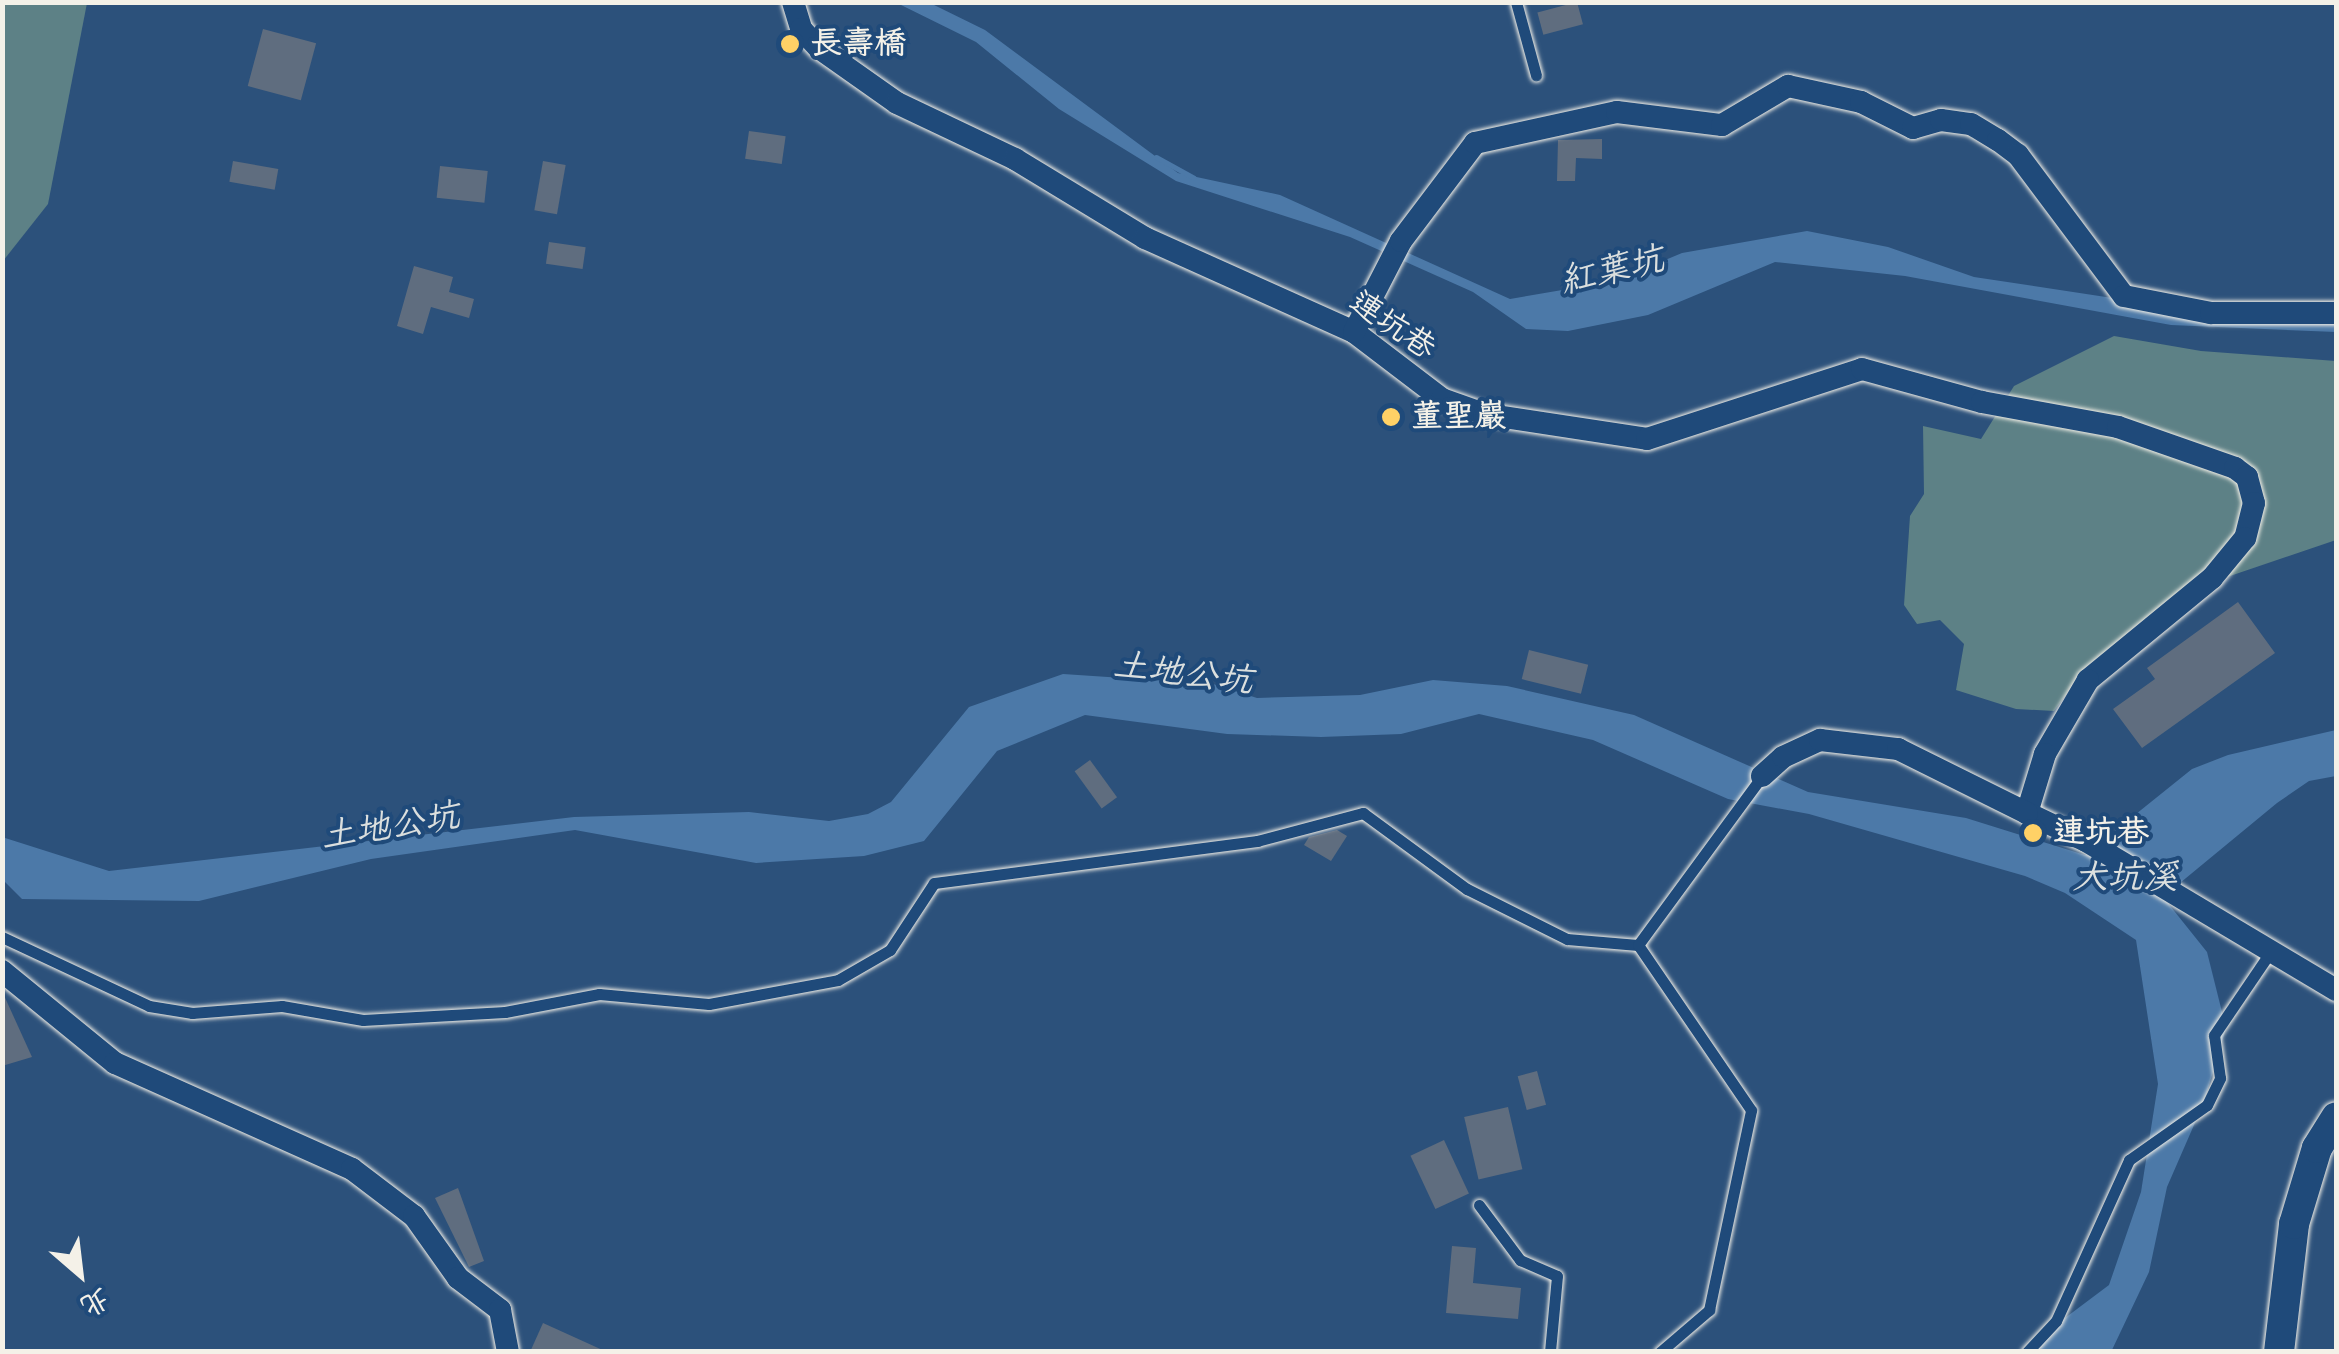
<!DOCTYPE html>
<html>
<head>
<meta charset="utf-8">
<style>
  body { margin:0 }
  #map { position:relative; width:2339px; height:1354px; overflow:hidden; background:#2c517b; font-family:Mynerve,"LXGW WenKai TC",sans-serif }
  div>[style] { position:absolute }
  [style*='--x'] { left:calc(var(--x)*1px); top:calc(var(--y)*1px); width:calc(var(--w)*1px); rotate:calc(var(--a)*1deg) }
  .green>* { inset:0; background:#5d8186 }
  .water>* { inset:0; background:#4c79a8 }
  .stream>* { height:5px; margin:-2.5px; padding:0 2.5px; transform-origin:2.5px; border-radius:2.5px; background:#4c79a8 }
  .building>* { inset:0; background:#5f6d7f; transform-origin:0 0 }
  .roads { filter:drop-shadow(0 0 2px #f4f1e8) drop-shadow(0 0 2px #f4f1e8) }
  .service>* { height:11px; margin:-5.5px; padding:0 5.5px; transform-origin:5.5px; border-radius:5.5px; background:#1f4a7a }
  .minor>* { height:22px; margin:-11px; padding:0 11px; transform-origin:11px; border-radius:11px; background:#1f4a7a }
  .secondary>* { height:30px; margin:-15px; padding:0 15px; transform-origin:15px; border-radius:15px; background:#1f4a7a }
  .dots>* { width:28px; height:28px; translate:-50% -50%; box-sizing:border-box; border:5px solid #1f4a7a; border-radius:50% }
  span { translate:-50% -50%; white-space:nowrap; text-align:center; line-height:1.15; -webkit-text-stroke:8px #1f4a7a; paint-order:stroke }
  .poi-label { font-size:32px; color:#f4f1e8; font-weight:700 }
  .left { translate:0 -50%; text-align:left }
  .street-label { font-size:32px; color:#f4f1e8 }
  .water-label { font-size:35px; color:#dbdfde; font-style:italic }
  .frame { position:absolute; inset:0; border:5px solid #f4f1e8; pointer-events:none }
  .north { position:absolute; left:30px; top:1224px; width:100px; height:100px; -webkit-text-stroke:8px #1f4a7a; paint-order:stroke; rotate:152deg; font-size:28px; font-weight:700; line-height:40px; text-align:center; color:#f4f1e8 }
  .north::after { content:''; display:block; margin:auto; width:35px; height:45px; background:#f4f1e8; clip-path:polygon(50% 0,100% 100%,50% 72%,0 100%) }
</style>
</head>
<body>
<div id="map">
  <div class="green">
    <i style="clip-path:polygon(3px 2px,87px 3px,48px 204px,3px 261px)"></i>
    <i style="clip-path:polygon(2114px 336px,2201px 351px,2336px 361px,2336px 540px,2180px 593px,2080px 676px,2054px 711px,2016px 709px,1956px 690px,1964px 644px,1940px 620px,1917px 624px,1904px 605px,1910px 516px,1924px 494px,1923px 426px,1981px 439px,2014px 386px)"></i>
  </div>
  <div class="water">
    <i style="clip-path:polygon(897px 3px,930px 3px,985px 30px,1178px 173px,1280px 195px,1510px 299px,1615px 281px,1682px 253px,1807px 231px,1888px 247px,1974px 277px,2119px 299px,2336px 308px,2336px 332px,2171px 325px,1905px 276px,1775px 262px,1648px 315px,1568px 331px,1526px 329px,1473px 292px,1350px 237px,1176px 181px,1059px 109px,976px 42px)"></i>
    <i style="clip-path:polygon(1063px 674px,1213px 684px,1257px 698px,1360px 695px,1433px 680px,1507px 686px,1634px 715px,1808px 792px,1966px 818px,2085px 855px,2192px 769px,2228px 755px,2336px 730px,2336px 776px,2309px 781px,2277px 803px,2163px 897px,2207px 952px,2226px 1028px,2204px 1102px,2167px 1187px,2149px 1272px,2111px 1352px,2021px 1351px,2109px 1285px,2141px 1192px,2158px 1084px,2136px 940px,2065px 893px,2025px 876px,1809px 814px,1728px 799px,1593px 740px,1479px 714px,1401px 734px,1321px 737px,1227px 734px,1085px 715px,997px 751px,924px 841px,864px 856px,756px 863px,575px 830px,371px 859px,199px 901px,22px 899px,3px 880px,2px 837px,109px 871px,574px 817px,749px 812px,829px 821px,868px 814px,891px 802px,969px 707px)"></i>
  </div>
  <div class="stream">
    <i style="--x:1156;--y:157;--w:43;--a:28.9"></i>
  </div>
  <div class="building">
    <i style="left:1577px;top:2px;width:23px;height:41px;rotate:75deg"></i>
    <i style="left:263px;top:29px;width:55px;height:59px;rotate:15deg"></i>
    <i style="left:749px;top:131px;width:37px;height:28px;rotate:8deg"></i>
    <i style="clip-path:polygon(1602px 139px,1602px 159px,1576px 158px,1575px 181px,1557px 181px,1558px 140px)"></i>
    <i style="left:233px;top:161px;width:46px;height:21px;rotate:10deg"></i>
    <i style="left:543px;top:161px;width:23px;height:50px;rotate:10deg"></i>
    <i style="left:440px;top:166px;width:48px;height:32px;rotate:6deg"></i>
    <i style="left:549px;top:242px;width:37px;height:22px;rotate:8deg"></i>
    <i style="clip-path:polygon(414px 266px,453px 277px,449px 292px,474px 299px,469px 318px,431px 307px,423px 334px,397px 326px)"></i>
    <i style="clip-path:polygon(2238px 602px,2275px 653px,2142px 748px,2113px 709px,2155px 679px,2147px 668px)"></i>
    <i style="left:1529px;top:650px;width:61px;height:30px;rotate:14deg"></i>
    <i style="left:1090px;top:760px;width:46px;height:19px;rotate:54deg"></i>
    <i style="clip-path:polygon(1337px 830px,1347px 836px,1331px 861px,1304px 845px,1309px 837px)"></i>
    <i style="clip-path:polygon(2px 991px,32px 1057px,2px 1066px)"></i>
    <i style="left:1537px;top:1071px;width:35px;height:20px;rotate:75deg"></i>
    <i style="left:1508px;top:1107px;width:64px;height:45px;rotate:77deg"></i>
    <i style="left:1444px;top:1140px;width:59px;height:37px;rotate:65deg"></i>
    <i style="clip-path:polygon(458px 1188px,484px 1261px,469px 1267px,435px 1198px)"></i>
    <i style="clip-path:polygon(1452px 1246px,1476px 1248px,1473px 1283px,1521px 1288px,1518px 1319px,1446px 1313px)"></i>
    <i style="clip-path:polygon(543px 1323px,607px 1352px,530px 1352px)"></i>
  </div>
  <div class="roads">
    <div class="service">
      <i style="--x:1516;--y:2;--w:76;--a:74.7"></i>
      <i style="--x:2;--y:937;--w:162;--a:25.1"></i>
      <i style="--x:149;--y:1006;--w:44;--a:9.2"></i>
      <i style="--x:192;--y:1013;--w:90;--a:-4.4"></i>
      <i style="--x:282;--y:1006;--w:82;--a:9.8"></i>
      <i style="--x:363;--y:1020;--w:142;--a:-3.2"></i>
      <i style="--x:505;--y:1012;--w:96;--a:-10.8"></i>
      <i style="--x:599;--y:994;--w:110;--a:5.2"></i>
      <i style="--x:709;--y:1004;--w:131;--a:-10.5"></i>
      <i style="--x:838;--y:980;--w:60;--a:-30"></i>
      <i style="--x:890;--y:950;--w:80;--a:-56.7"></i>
      <i style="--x:934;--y:883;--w:326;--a:-7.4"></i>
      <i style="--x:1257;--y:841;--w:110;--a:-14.8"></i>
      <i style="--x:1363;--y:813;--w:129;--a:36.2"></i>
      <i style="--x:1467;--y:889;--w:112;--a:26.6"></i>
      <i style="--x:1567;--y:939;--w:71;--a:4.8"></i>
      <i style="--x:1479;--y:1205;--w:69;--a:53.3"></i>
      <i style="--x:1520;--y:1260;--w:40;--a:23.4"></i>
      <i style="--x:1557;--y:1276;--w:76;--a:95.3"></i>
      <i style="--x:1660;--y:1352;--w:65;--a:-40.6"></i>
      <i style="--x:1709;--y:1310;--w:204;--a:-78.1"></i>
      <i style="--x:1751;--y:1110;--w:200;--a:-124.4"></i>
      <i style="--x:1638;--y:945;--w:210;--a:-53.7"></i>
      <i style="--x:2027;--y:1352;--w:42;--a:-46.9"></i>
      <i style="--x:2056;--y:1321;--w:177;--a:-65.6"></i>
      <i style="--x:2129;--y:1160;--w:95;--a:-35.2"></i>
      <i style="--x:2207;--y:1105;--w:30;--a:-64"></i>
      <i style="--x:2220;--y:1078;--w:43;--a:-97.9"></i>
      <i style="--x:2214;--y:1035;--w:102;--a:-55.8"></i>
    </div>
    <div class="minor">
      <i style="--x:793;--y:2;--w:28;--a:73"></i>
      <i style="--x:801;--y:29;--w:26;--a:47"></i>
      <i style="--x:819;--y:48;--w:95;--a:35.2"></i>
      <i style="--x:897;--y:103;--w:131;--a:25.4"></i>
      <i style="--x:1015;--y:159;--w:152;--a:31.3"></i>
      <i style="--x:1145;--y:238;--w:229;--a:24.2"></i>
      <i style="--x:1354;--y:332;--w:111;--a:37.3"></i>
      <i style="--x:1442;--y:399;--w:45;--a:19.7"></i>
      <i style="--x:1484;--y:414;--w:165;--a:8.7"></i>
      <i style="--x:1647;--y:439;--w:226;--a:-18"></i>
      <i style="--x:1862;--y:369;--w:124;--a:15.4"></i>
      <i style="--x:1982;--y:402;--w:138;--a:10.4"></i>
      <i style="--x:2118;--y:427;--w:124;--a:19.3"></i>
      <i style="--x:2235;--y:468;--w:15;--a:37"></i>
      <i style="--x:2247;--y:477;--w:27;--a:75"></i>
      <i style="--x:2254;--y:503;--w:36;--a:104"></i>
      <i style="--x:2245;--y:538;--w:52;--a:129.5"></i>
      <i style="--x:2212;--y:578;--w:161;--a:140.6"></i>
      <i style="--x:2088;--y:680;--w:86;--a:120.2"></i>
      <i style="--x:2045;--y:754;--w:62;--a:107"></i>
      <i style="--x:2027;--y:813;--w:65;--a:25.4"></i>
      <i style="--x:2086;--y:841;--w:291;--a:30.8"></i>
      <i style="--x:1354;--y:332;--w:102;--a:-62.7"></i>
      <i style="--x:1401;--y:241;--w:123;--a:-52.9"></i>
      <i style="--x:1475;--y:143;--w:145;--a:-12.3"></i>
      <i style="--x:1617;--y:112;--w:106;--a:7.1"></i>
      <i style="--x:1722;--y:125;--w:77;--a:-30.6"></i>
      <i style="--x:1788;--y:86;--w:75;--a:12.4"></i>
      <i style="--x:1861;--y:102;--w:58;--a:26.6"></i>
      <i style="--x:1913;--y:128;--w:29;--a:-16"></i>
      <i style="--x:1941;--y:120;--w:30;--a:8"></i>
      <i style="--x:1971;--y:124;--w:31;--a:31"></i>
      <i style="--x:1998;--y:140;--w:25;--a:37"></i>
      <i style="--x:2018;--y:155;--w:176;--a:53.1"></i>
      <i style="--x:2124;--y:296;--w:89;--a:11.1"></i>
      <i style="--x:2211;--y:313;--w:125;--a:0"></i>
      <i style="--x:1762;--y:776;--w:28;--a:-42"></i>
      <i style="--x:1783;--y:757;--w:41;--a:-24.7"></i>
      <i style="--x:1820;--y:740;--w:79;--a:6.6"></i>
      <i style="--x:1898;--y:749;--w:144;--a:26.4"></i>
      <i style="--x:2;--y:971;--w:146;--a:39.2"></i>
      <i style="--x:115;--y:1063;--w:260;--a:24.1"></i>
      <i style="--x:352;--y:1169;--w:78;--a:37.2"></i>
      <i style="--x:414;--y:1216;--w:76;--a:54.6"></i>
      <i style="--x:458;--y:1278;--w:53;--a:37.3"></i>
      <i style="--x:500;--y:1310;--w:43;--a:79.2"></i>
    </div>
    <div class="secondary">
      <i style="--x:2279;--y:1352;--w:129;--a:-83.3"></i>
      <i style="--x:2294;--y:1224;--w:79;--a:-73.2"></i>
      <i style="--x:2317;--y:1148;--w:36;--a:-58"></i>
    </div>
  </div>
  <div class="dots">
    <i style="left:790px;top:44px;background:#ffd166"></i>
    <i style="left:1391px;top:417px;background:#ffd166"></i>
    <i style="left:2033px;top:833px;background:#ffd166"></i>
  </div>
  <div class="poi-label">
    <span class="left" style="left:810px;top:44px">長壽橋</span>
    <span class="left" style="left:1411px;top:417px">董聖巖</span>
    <span class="left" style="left:2053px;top:833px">連坑巷</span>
  </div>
  <div class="street-label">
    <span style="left:1392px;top:326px;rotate:34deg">連坑巷</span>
  </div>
  <div class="water-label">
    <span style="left:1612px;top:271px;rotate:-13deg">紅葉坑</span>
    <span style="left:1183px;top:674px;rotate:7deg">土地公坑</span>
    <span style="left:390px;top:827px;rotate:-9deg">土地公坑</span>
    <span style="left:2125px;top:878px">大坑溪</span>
  </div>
  <div class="frame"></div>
  <div class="north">北</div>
</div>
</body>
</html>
